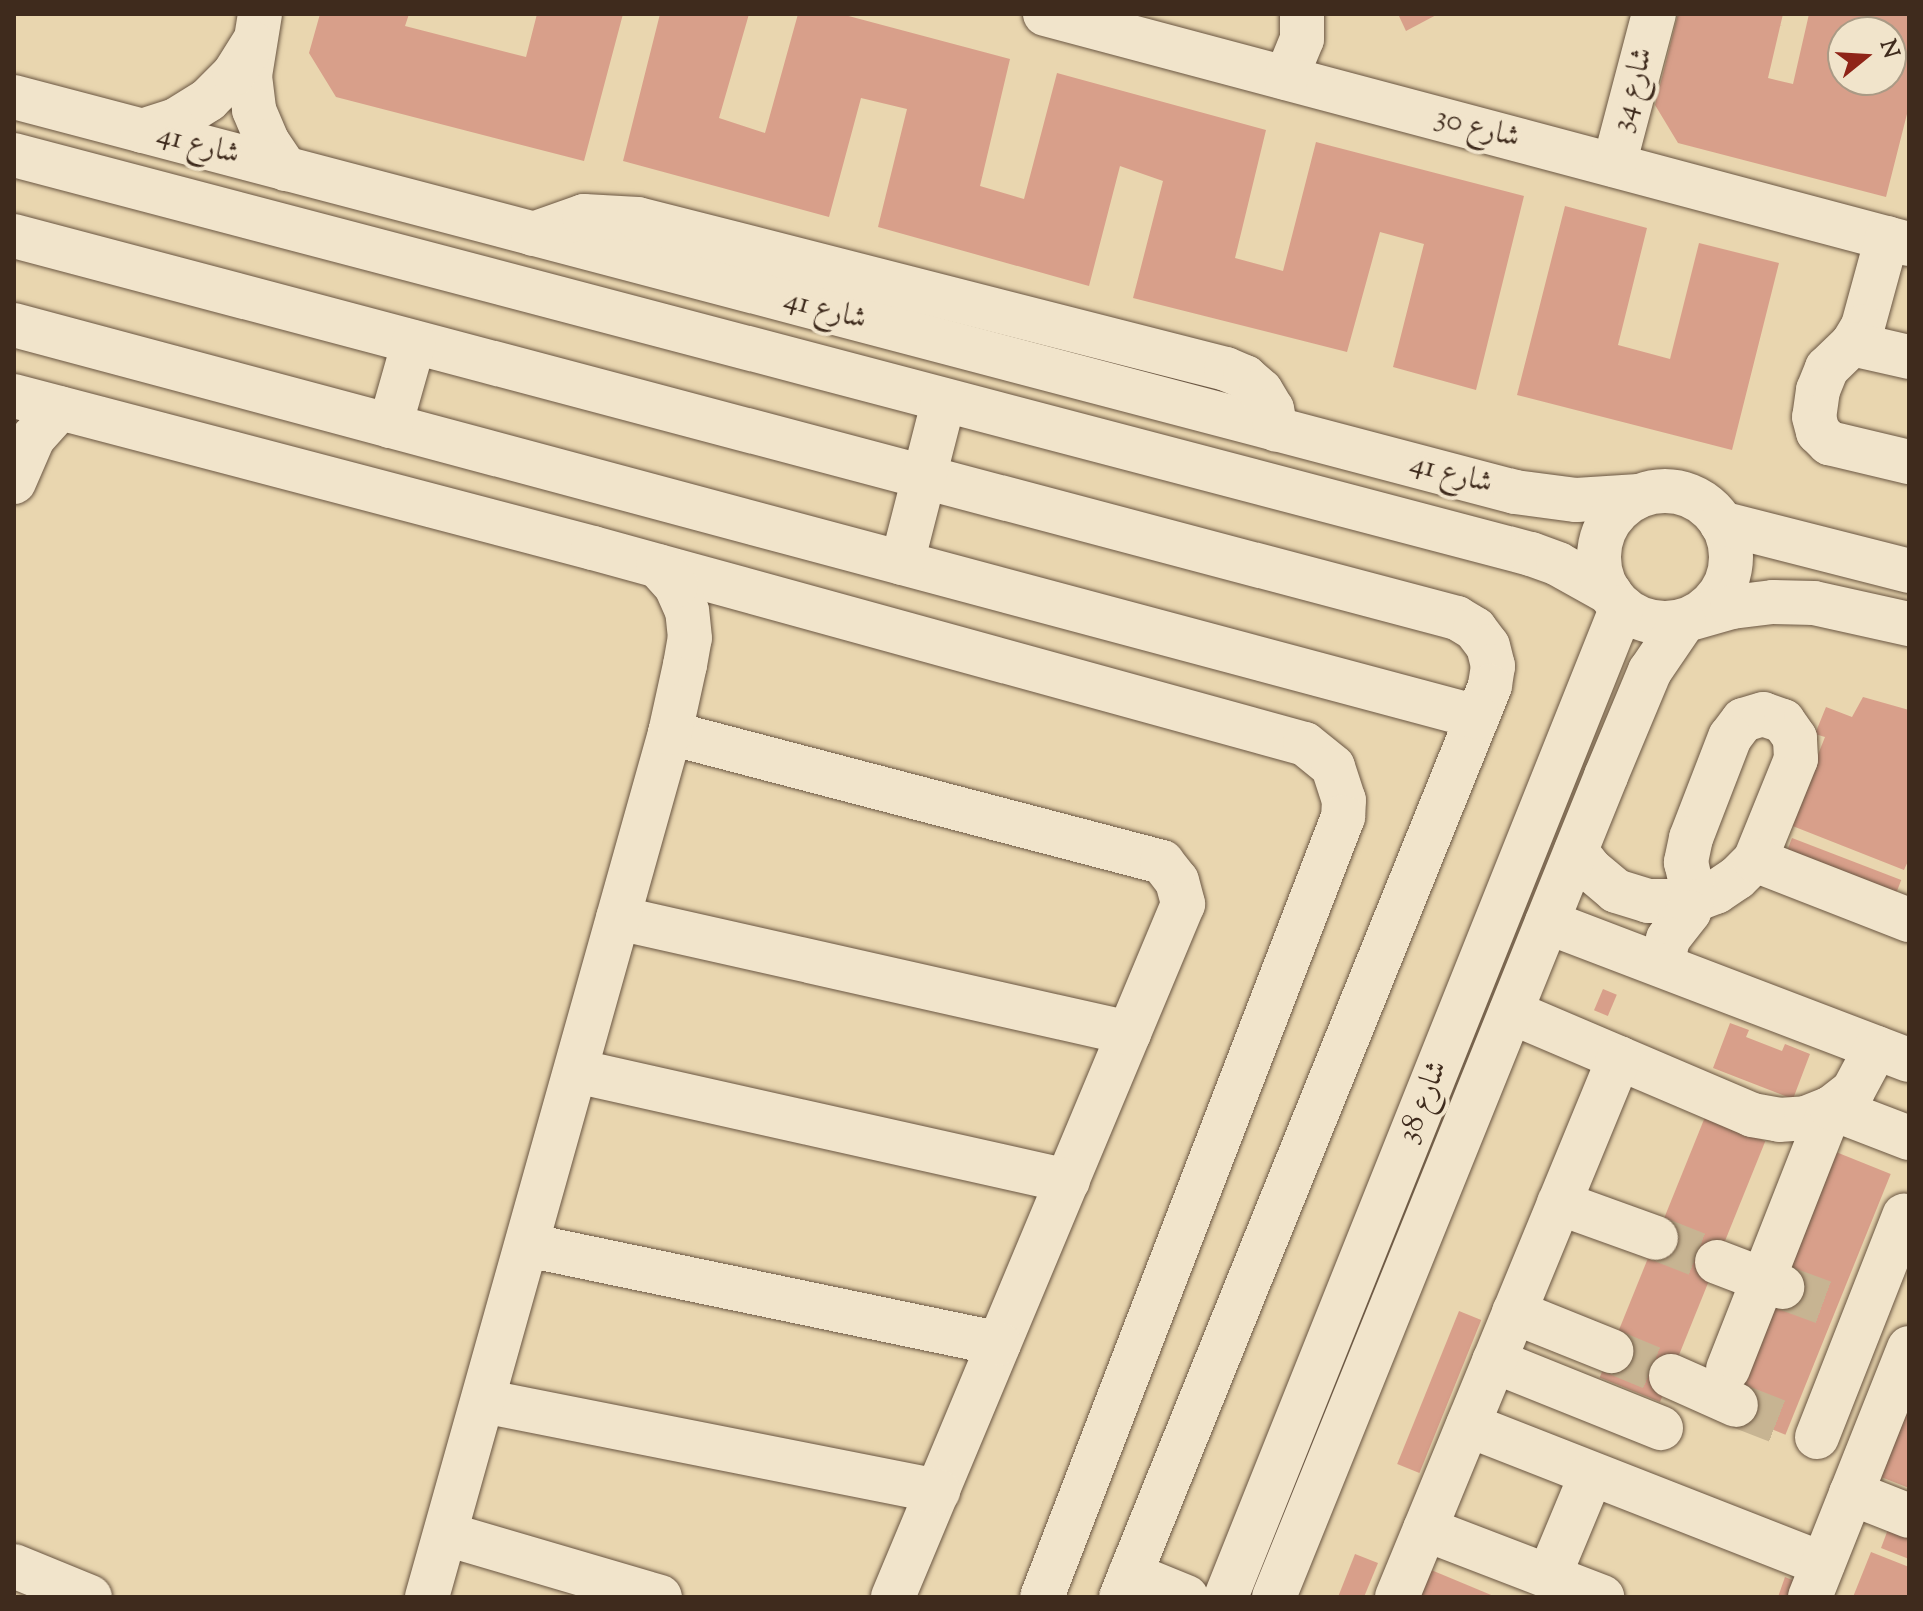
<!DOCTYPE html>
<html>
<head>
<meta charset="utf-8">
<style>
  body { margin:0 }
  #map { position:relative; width:1923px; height:1611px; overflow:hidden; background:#e9d6af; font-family:"Sorts Mill Goudy",Amiri,serif }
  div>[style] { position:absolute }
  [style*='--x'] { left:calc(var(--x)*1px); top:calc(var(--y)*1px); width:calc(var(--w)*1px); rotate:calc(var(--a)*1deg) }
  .building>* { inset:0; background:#d89f8a; transform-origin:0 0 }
  .minor-tunnel>* { height:44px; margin-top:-22px; transform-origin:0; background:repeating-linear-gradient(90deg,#c7b492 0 44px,transparent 0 66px) }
  .roads { filter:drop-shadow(0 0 2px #6a5642) drop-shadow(0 0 2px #6a5642) }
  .minor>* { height:44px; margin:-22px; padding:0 22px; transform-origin:22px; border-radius:22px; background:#f1e4cb }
  .minor>.ring { margin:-22px; padding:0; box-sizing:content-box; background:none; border:44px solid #f1e4cb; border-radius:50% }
  span { translate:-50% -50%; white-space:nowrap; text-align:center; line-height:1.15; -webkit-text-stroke:8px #f1e4cb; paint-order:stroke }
  .street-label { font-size:30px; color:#3f2b1d }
  .frame { position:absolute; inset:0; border:16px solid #3f2b1d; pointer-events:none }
  .north { position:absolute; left:1827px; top:16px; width:80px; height:80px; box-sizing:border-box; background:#f1e4cb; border:2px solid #aa9a85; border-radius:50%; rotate:72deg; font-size:22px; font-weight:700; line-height:32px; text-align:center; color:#3f2b1d }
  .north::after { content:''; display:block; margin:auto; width:28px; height:36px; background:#8f2418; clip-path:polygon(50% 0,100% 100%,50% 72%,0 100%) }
</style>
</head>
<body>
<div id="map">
  <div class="building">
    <i style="clip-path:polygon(320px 14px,409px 14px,405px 26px,526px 57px,537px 14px,623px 14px,584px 161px,336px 97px,309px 53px)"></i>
    <i style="clip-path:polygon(660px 14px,749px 14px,719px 118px,765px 133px,798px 14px,841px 14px,1010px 59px,980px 186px,1024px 199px,1057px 73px,1266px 130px,1235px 258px,1283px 271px,1316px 142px,1524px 196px,1476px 390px,1393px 367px,1424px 244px,1380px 232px,1347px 352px,1133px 298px,1163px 181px,1120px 166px,1089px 286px,878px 227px,907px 109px,861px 98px,829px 217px,623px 161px)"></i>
    <i style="clip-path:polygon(1398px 14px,1438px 14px,1406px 31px)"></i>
    <i style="clip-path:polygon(evenodd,1678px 14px,1783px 14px,1768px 78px,1793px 84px,1809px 14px,1909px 14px,1909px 106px,1886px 197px,1678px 143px,1655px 105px,1678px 14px,1843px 32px,1891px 32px,1891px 80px,1843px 80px,1843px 32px)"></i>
    <i style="clip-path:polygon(1565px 206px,1647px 228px,1618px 345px,1670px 359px,1699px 243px,1779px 263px,1732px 450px,1517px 395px)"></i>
    <i style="clip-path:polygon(1863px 697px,1909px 710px,1909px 859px,1904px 870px,1790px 825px,1825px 737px,1815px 734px,1826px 707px,1852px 717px)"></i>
    <i style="left:1792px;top:838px;width:117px;height:26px;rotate:21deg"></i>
    <i style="left:1603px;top:989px;width:15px;height:23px;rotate:23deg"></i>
    <i style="clip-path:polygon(1730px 1023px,1749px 1030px,1746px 1037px,1782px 1051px,1785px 1044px,1810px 1054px,1793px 1099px,1713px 1068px)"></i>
    <i style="left:1705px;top:1117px;width:65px;height:281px;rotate:22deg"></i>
    <i style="left:1836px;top:1152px;width:59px;height:281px;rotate:22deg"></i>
    <i style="left:1459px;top:1311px;width:24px;height:165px;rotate:22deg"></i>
    <i style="clip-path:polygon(1909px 1407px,1909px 1488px,1881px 1477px)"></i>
    <i style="clip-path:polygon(1890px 1524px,1909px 1531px,1909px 1559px,1881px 1548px)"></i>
    <i style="clip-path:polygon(1871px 1552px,1909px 1567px,1909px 1597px,1853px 1597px)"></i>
    <i style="clip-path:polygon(1355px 1554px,1378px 1563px,1364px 1597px,1338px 1597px)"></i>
    <i style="clip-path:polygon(1424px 1567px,1496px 1597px,1412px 1597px)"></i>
    <i style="clip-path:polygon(1785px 1577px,1797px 1582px,1791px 1597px,1778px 1597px)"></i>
  </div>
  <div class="minor-tunnel">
    <i style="--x:1656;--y:1238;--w:66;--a:21.5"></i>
    <i style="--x:1782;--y:1287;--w:61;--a:20.2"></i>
    <i style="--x:1611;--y:1351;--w:65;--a:22.6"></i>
    <i style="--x:1736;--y:1405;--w:60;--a:21.4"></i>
  </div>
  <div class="roads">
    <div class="minor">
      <i style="--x:260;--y:14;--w:63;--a:99.2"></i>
      <i style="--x:250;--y:76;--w:34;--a:83"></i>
      <i style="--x:254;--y:110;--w:34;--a:67"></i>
      <i style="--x:267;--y:141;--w:34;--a:56"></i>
      <i style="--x:1045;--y:14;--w:894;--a:14.91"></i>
      <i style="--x:1286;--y:78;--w:42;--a:-67.7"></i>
      <i style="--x:1302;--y:39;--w:25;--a:-90"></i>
      <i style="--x:14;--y:97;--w:1552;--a:14.74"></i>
      <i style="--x:1515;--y:492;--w:62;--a:7.5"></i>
      <i style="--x:1576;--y:500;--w:63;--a:-3.6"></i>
      <i style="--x:142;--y:131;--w:36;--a:-18"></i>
      <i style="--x:176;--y:120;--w:38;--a:-32"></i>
      <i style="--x:208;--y:100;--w:37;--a:-45"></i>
      <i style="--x:234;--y:74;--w:36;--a:-58"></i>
      <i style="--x:14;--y:155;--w:1569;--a:14.74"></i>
      <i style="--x:1531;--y:554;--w:29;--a:20"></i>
      <i style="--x:1558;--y:564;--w:60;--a:29.1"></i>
      <i style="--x:1614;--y:165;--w:156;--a:-75.2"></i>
      <i style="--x:533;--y:234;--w:54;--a:-19.4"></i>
      <i style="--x:584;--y:216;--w:54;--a:3.2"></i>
      <i style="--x:638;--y:219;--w:607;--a:14.31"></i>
      <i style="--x:1226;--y:369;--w:21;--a:23"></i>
      <i style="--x:1245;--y:377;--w:21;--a:41"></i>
      <i style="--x:1261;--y:391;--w:21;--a:59"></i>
      <i style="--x:1272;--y:409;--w:21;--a:79"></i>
      <i style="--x:14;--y:236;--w:1493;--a:14.83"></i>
      <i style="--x:1457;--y:618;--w:21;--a:31"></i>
      <i style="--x:1475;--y:629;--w:21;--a:53"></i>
      <i style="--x:1488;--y:646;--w:21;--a:76"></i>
      <i style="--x:1493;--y:666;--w:20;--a:99"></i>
      <i style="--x:1490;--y:686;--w:983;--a:112.05"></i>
      <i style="--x:1887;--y:238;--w:91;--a:105.3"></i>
      <i style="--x:1863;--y:326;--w:21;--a:121"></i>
      <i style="--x:1852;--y:344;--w:35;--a:136"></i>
      <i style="--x:1827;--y:368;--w:24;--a:112"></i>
      <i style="--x:1818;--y:390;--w:27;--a:98"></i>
      <i style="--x:1814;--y:417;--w:16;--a:75"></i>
      <i style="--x:1818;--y:432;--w:16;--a:45"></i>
      <i style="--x:1829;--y:443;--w:82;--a:13.4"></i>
      <i style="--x:14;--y:325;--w:1515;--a:15"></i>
      <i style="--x:1852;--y:344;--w:58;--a:12.8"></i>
      <i style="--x:14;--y:396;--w:599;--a:14.71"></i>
      <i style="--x:593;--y:548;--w:738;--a:15.39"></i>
      <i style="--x:1305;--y:744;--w:36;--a:39"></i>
      <i style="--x:1333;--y:767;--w:35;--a:72"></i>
      <i style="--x:1344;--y:800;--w:17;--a:93"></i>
      <i style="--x:1343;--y:817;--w:836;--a:111.1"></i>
      <i style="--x:390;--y:426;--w:87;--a:-74.1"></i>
      <i style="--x:14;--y:482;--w:48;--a:-66.6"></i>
      <i style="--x:33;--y:438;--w:40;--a:-48"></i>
      <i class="ring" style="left:1599px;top:491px;width:88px;height:88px"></i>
      <i style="--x:1721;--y:523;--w:194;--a:14.3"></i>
      <i style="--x:902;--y:563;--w:168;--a:-75.6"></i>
      <i style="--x:1693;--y:618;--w:41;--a:-15.8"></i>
      <i style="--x:1732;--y:607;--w:41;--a:-7"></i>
      <i style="--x:1773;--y:602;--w:41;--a:1.4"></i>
      <i style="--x:1814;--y:603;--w:97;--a:12.5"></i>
      <i style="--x:670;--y:733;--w:509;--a:14.69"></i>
      <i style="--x:1162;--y:862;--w:24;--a:52"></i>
      <i style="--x:1177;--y:881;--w:24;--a:75"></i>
      <i style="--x:1183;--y:904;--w:751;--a:112.71"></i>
      <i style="--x:1576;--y:851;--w:23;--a:52"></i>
      <i style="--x:1590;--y:869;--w:34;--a:40"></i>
      <i style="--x:1616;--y:891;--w:34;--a:17"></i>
      <i style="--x:1648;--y:901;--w:44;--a:0"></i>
      <i style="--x:1692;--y:901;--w:26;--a:-21"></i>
      <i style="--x:1716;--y:892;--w:25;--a:-34"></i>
      <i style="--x:1737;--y:878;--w:25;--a:-45"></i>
      <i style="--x:1755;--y:860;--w:109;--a:-67.9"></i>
      <i style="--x:1796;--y:759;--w:21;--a:-93"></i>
      <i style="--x:1795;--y:738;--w:21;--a:-125"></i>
      <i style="--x:1783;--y:721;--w:21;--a:-161"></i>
      <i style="--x:1763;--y:714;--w:21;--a:163"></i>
      <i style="--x:1743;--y:720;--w:21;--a:127"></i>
      <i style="--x:1730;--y:737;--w:108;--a:111.1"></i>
      <i style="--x:1691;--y:838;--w:25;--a:102"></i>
      <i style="--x:1686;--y:862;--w:26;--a:77"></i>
      <i style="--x:1692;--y:887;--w:14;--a:90"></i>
      <i style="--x:1692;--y:901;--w:11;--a:105"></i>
      <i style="--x:1689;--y:912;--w:34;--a:128"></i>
      <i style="--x:1668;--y:939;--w:26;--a:103"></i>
      <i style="--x:1755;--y:860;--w:165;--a:21.3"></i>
      <i style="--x:618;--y:918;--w:524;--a:12.68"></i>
      <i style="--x:1547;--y:922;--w:387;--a:20.9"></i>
      <i style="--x:1511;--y:1012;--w:262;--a:23.1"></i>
      <i style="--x:1752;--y:1115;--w:27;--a:10"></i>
      <i style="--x:1779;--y:1120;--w:27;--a:-4"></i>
      <i style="--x:1806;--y:1118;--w:27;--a:-22"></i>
      <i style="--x:1831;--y:1108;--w:28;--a:-38"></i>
      <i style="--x:1853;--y:1091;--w:49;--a:-61.9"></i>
      <i style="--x:576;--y:1071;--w:504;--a:12.6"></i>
      <i style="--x:1559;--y:1203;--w:103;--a:19.8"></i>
      <i style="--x:527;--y:1245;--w:482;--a:11.8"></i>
      <i style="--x:1717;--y:1262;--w:70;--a:21"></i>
      <i style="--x:1514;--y:1312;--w:105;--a:21.9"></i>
      <i style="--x:1494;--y:1361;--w:180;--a:21.9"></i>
      <i style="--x:1728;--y:1369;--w:281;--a:-68.5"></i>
      <i style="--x:1831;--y:1108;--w:84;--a:21"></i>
      <i style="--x:1671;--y:1376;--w:71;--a:24"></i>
      <i style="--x:483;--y:1401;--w:464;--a:11.2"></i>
      <i style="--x:1468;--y:1425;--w:381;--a:21.4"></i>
      <i style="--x:1817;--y:1437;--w:238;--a:-68.5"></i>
      <i style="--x:1851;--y:1493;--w:62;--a:21.6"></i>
      <i style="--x:1425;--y:1529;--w:190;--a:21"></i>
      <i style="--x:446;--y:1534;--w:223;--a:16.4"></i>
      <i style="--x:14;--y:1566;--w:82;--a:22.2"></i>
      <i style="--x:1130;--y:1574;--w:61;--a:22.3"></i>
      <i style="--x:1549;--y:1576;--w:109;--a:-67.4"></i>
      <i style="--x:427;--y:1597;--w:898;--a:-74.29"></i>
      <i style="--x:670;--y:733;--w:70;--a:-77.6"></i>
      <i style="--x:685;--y:665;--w:27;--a:-80"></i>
      <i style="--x:690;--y:638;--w:27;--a:-96"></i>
      <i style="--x:687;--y:611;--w:27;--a:-114"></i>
      <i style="--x:676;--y:586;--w:27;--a:-132"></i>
      <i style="--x:1226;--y:1597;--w:1066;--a:-68.2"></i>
      <i style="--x:1274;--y:1597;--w:886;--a:-67.98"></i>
      <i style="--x:1606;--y:776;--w:114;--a:-67.3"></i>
      <i style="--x:1650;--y:671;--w:60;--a:-55.8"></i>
      <i style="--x:1397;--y:1597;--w:583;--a:-67.61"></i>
      <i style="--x:1810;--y:1597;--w:268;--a:-68.3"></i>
    </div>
  </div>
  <div class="street-label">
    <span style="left:1634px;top:90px;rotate:-75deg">شارع 34</span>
    <span style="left:1477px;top:129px;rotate:15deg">شارع 30</span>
    <span style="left:198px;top:146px;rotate:15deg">شارع 41</span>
    <span style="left:825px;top:311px;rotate:15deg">شارع 41</span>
    <span style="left:1451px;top:475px;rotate:15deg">شارع 41</span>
    <span style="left:1424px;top:1102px;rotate:-68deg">شارع 38</span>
  </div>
  <div class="frame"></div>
  <div class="north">N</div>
</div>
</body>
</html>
